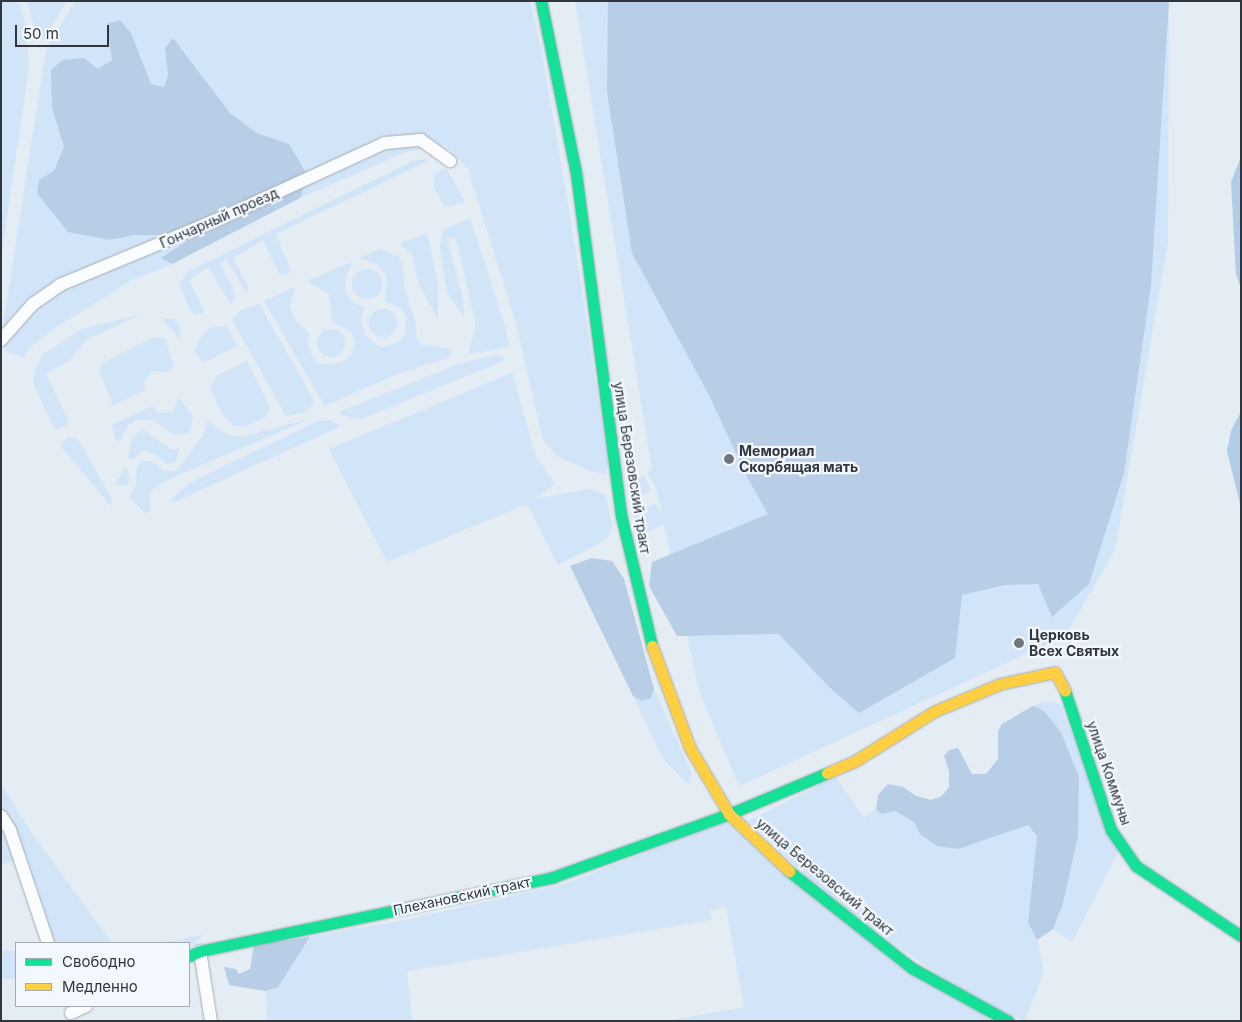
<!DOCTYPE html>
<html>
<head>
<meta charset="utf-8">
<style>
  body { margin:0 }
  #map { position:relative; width:1242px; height:1022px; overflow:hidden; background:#e4ecf4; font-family:Inter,sans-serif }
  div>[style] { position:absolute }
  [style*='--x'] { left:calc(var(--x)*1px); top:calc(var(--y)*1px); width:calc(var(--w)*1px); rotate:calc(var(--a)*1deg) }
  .green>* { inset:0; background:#d1e4f8; transform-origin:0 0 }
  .round { border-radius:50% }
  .forest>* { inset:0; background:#b7cee6 }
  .water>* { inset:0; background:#b1cce8 }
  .roads { filter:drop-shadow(0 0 1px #a7adb4) drop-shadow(0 0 1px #a7adb4) }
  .street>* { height:12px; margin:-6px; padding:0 6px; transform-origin:6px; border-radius:6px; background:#fbfcfd }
  .fast>* { height:11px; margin:-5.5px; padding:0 5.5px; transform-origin:5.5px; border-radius:5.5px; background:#16e098 }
  .slow>* { height:11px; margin:-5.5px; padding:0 5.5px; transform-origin:5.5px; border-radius:5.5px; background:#ffcf43 }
  .dots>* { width:14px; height:14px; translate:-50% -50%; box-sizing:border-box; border:2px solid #f2f8fe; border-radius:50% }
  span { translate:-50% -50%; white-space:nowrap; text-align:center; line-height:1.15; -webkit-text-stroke:4.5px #f2f8fe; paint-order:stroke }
  .street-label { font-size:14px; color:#30363c }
  .poi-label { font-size:14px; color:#30363c; font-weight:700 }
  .left { translate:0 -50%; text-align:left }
  .frame { position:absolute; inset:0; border:2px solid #30363c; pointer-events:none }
  .legend { position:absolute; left:15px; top:942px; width:175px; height:65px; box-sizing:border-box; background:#f2f8fe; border:1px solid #a4aab0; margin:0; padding:6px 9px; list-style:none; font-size:15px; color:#30363c }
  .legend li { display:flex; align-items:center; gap:10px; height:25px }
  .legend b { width:25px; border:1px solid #a4aab0 }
  .scale { position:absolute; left:15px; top:25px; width:94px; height:22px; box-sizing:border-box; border:2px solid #30363c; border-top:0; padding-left:6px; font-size:15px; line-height:18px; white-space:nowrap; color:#30363c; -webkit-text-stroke:4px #f2f8fe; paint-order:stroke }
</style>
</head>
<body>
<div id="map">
  <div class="green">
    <i style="clip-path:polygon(1px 1px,19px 1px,26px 26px,29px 66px,1px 259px)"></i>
    <i style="clip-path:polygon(27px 1px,67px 1px,42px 42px,34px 27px)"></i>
    <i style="clip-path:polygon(75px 1px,530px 1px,543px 59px,576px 252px,608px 464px,606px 474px,589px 471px,557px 456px,543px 440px,517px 327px,468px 169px,445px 145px,406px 152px,300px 198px,308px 176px,289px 144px,257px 133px,230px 113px,173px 38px,165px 48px,168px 75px,164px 87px,151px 84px,131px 33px,120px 20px,111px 44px,112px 60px,52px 108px,64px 147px,54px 171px,39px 180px,110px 240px,134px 235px,179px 235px,186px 242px,161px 258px,172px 264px,132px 280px,52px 330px,27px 350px,25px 358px,4px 351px,3px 325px,46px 50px)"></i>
    <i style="clip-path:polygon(575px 1px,1169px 1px,1168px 241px,1115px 550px,1065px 636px,739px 786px,699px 691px,664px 524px,638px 536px,633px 514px,656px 503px,663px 519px,657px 490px,647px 472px,652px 469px)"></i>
    <i style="clip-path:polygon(426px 159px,428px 161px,276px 234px,291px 271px,286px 275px,280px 275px,263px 240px,233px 258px,248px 287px,247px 293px,226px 259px,220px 264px,232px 286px,235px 298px,231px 304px,208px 267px,189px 280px,204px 310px,202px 314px,194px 314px,189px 309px,179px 283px,189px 271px,413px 161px)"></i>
    <i style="clip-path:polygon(446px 168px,465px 202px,445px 207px,434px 187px,434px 174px)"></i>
    <i style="clip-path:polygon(470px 218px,506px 329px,509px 347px,468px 354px,476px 325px,457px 243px,453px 237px,447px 239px,463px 299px,464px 318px,447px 292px,440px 248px,443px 230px)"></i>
    <i style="clip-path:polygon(427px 233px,438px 283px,438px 320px,419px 284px,411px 253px,399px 244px)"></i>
    <i style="clip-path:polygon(381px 249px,399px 257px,403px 266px,404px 286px,416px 325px,417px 341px,422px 345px,449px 349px,452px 353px,448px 358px,397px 374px,325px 406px,264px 301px,295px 287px,290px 307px,294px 319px,309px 333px,308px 345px,314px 360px,318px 364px,342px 363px,353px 352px,355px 342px,351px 332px,332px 321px,329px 294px,307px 281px,352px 262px,346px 276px,345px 290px,351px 302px,365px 307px,361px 320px,365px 335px,380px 348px,399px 342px,405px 335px,406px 317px,402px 309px,385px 301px,387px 276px,377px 264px,359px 258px)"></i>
    <i class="round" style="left:352px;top:269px;width:30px;height:30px"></i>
    <i style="clip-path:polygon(259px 304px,313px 398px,314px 403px,304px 413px,286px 416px,235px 325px,233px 318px,240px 311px)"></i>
    <i class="round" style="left:369px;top:309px;width:28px;height:28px"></i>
    <i style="clip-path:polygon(142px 314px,87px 339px,70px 360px,46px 374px,68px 420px,68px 425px,55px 430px,33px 383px,35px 368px,43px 355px,81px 329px)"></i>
    <i style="clip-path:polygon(162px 319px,175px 319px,179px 324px,180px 340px)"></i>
    <i style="clip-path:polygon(218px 326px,227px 327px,238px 346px,203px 363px,194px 352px,200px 338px,209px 328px)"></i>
    <i class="round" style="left:317px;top:329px;width:28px;height:28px"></i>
    <i style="clip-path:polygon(154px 337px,165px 338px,174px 367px,166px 372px,152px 371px,144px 382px,146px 390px,113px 405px,99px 370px,103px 363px)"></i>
    <i style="clip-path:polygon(494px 355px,503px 357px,503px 361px,361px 419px,342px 415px,339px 412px,459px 364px)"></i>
    <i style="clip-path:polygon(247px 361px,270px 407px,265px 417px,244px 427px,233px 425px,223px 416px,210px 388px,218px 375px)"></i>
    <i style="clip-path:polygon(512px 373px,536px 456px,555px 484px,534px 499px,591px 489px,605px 495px,613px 526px,607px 539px,558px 565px,527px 504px,387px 562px,329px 449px)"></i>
    <i style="clip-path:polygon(179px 397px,193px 417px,189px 433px,174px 435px,153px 420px,136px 420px,128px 425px,121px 440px,116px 441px,112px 425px,152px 406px,159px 413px,173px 412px)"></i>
    <i style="clip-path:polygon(312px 418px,163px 482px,149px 493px,151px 510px,146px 514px,129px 497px,136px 486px,137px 467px,141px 461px,150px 461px,165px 471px,177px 471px,203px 435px,208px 421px,228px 435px,241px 437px)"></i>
    <i style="clip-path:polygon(331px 420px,341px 426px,172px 503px,172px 498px,191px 482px,318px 421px)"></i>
    <i style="clip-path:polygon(142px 429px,170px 449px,180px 449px,176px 462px,167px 464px,155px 454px,144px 450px,131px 460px,128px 458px,132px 439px)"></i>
    <i style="clip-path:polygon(69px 437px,77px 438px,83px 448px,111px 497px,112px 507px,63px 449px,61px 444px)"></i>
    <i style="clip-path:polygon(126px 466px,130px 481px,125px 486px,114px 485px)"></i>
    <i style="clip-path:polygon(644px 475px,651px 491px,631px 500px,627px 484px)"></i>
    <i style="clip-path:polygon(654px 689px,691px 772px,691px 782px,687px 783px,663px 759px,633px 696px,642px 701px,651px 698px)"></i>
    <i style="clip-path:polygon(1049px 701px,1060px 704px,1119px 850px,1072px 942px,1053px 929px,1063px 903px,1078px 836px,1079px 777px,1044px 711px,1033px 706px)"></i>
    <i style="clip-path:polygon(836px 777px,864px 818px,876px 809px,881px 814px,895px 811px,914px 822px,920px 834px,990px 839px,1006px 830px,1028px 824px,1037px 836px,1028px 923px,1037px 940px,1044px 971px,1025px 1021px,968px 995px,836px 904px,748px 821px)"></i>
    <i style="clip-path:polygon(1px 784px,31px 832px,112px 943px,53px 943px,13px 824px,1px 806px)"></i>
    <i style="clip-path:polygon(725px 821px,991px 1021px,667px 1021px,744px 1007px,726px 907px,710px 910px,712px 920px,407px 971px,412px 1021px,253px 1021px,267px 1020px,266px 991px,278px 987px,310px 937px,410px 919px,565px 884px)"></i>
    <i style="clip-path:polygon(1px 828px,17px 862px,1px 864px)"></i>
    <i style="clip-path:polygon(203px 935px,189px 948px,189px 943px,161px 943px)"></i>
    <i style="left:16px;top:951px;width:28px;height:15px;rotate:90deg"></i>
  </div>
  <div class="forest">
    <i style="clip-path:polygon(608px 1px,1169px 1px,1151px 285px,1124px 473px,1089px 584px,1052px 617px,1038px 584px,1005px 585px,962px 595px,955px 658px,859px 713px,829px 687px,779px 634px,677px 636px,649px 586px,652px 562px,768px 514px,747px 477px,709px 395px,632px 253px,607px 92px)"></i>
    <i style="clip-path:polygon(120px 20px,131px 33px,151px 84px,164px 87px,168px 75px,165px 48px,173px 38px,230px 113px,257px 133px,289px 144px,308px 176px,300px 198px,172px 264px,161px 258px,185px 242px,179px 235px,134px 235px,110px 240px,68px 232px,37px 193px,39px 180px,54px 171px,64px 147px,52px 108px,51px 70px,63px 60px,84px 58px,98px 69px,112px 60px,107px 24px)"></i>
    <i style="clip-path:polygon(592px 558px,612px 561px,624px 579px,654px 689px,651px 698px,642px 701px,633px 696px,570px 566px)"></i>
    <i style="clip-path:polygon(1033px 706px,1044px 711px,1061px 732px,1079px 777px,1078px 836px,1063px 903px,1053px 929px,1037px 940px,1028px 923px,1037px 836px,1028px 825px,958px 849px,937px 846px,920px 834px,914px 822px,895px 811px,881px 814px,876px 809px,878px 795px,888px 784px,903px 787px,916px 796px,931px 800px,942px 796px,949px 787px,949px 771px,944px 756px,949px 750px,958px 748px,972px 774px,986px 774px,998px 759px,998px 731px,1002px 724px)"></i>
    <i style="clip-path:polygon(310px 937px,278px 987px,266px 991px,229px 985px,224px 967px,236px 969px,239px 974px,250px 969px,254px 945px)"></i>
  </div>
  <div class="water">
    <i style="clip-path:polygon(1241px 157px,1241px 289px,1236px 274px,1231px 182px)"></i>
    <i style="clip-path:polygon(1241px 411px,1241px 508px,1227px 451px,1231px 431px)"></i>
  </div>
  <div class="roads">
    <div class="street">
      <i style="--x:1;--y:340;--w:48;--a:-48.4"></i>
      <i style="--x:33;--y:304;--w:33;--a:-35"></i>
      <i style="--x:60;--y:285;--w:180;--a:-22.6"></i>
      <i style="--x:226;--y:216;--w:175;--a:-24.7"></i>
      <i style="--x:385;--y:143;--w:36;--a:-5"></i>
      <i style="--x:421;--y:140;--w:36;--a:36"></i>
      <i style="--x:1;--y:816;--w:17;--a:57"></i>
      <i style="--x:10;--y:830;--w:119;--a:71.4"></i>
      <i style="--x:200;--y:951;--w:71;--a:81.1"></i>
      <i style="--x:71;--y:1013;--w:17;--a:-25"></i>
    </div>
    <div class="fast">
      <i style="--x:541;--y:1;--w:176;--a:78.5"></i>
      <i style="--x:576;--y:173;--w:345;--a:82.5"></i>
      <i style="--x:621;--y:515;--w:135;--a:76.7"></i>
      <i style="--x:1065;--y:691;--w:146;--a:71.7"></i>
      <i style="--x:1111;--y:830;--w:44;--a:55.2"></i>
      <i style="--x:1136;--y:866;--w:126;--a:33.7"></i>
      <i style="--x:789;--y:871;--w:157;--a:38.3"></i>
      <i style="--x:912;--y:968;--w:110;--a:28.9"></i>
      <i style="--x:189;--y:956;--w:12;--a:-24"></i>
      <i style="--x:200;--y:951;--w:361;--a:-11.8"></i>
      <i style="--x:553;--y:877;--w:187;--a:-19.7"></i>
      <i style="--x:729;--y:814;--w:106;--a:-22.7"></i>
    </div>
    <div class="slow">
      <i style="--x:652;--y:646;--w:109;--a:69.6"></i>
      <i style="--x:690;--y:748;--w:77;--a:59.4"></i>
      <i style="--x:729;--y:814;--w:83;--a:43.5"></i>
      <i style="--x:827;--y:773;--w:30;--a:-23"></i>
      <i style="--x:855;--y:761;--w:94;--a:-32"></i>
      <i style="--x:935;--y:711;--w:70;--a:-22.6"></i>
      <i style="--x:1000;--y:684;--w:56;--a:-12.3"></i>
      <i style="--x:1055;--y:672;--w:21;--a:62"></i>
    </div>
  </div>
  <div class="dots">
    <i style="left:729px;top:459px;background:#6f767c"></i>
    <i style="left:1019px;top:643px;background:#6f767c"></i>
  </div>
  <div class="street-label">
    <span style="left:219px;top:218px;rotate:-24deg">Гончарный проезд</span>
    <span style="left:632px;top:468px;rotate:81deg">улица Березовский тракт</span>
    <span style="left:1109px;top:773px;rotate:71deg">улица Коммуны</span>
    <span style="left:825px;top:877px;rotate:40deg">улица Березовский тракт</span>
    <span style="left:462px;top:896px;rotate:-12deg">Плехановский тракт</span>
  </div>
  <div class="poi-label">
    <span class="left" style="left:739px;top:459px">Мемориал<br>Скорбящая мать</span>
    <span class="left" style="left:1029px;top:643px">Церковь<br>Всех Святых</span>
  </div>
  <div class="frame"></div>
  <ul class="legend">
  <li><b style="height:6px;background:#16e098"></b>Свободно</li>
  <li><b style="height:6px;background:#ffcf43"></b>Медленно</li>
  </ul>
  <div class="scale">50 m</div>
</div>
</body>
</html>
